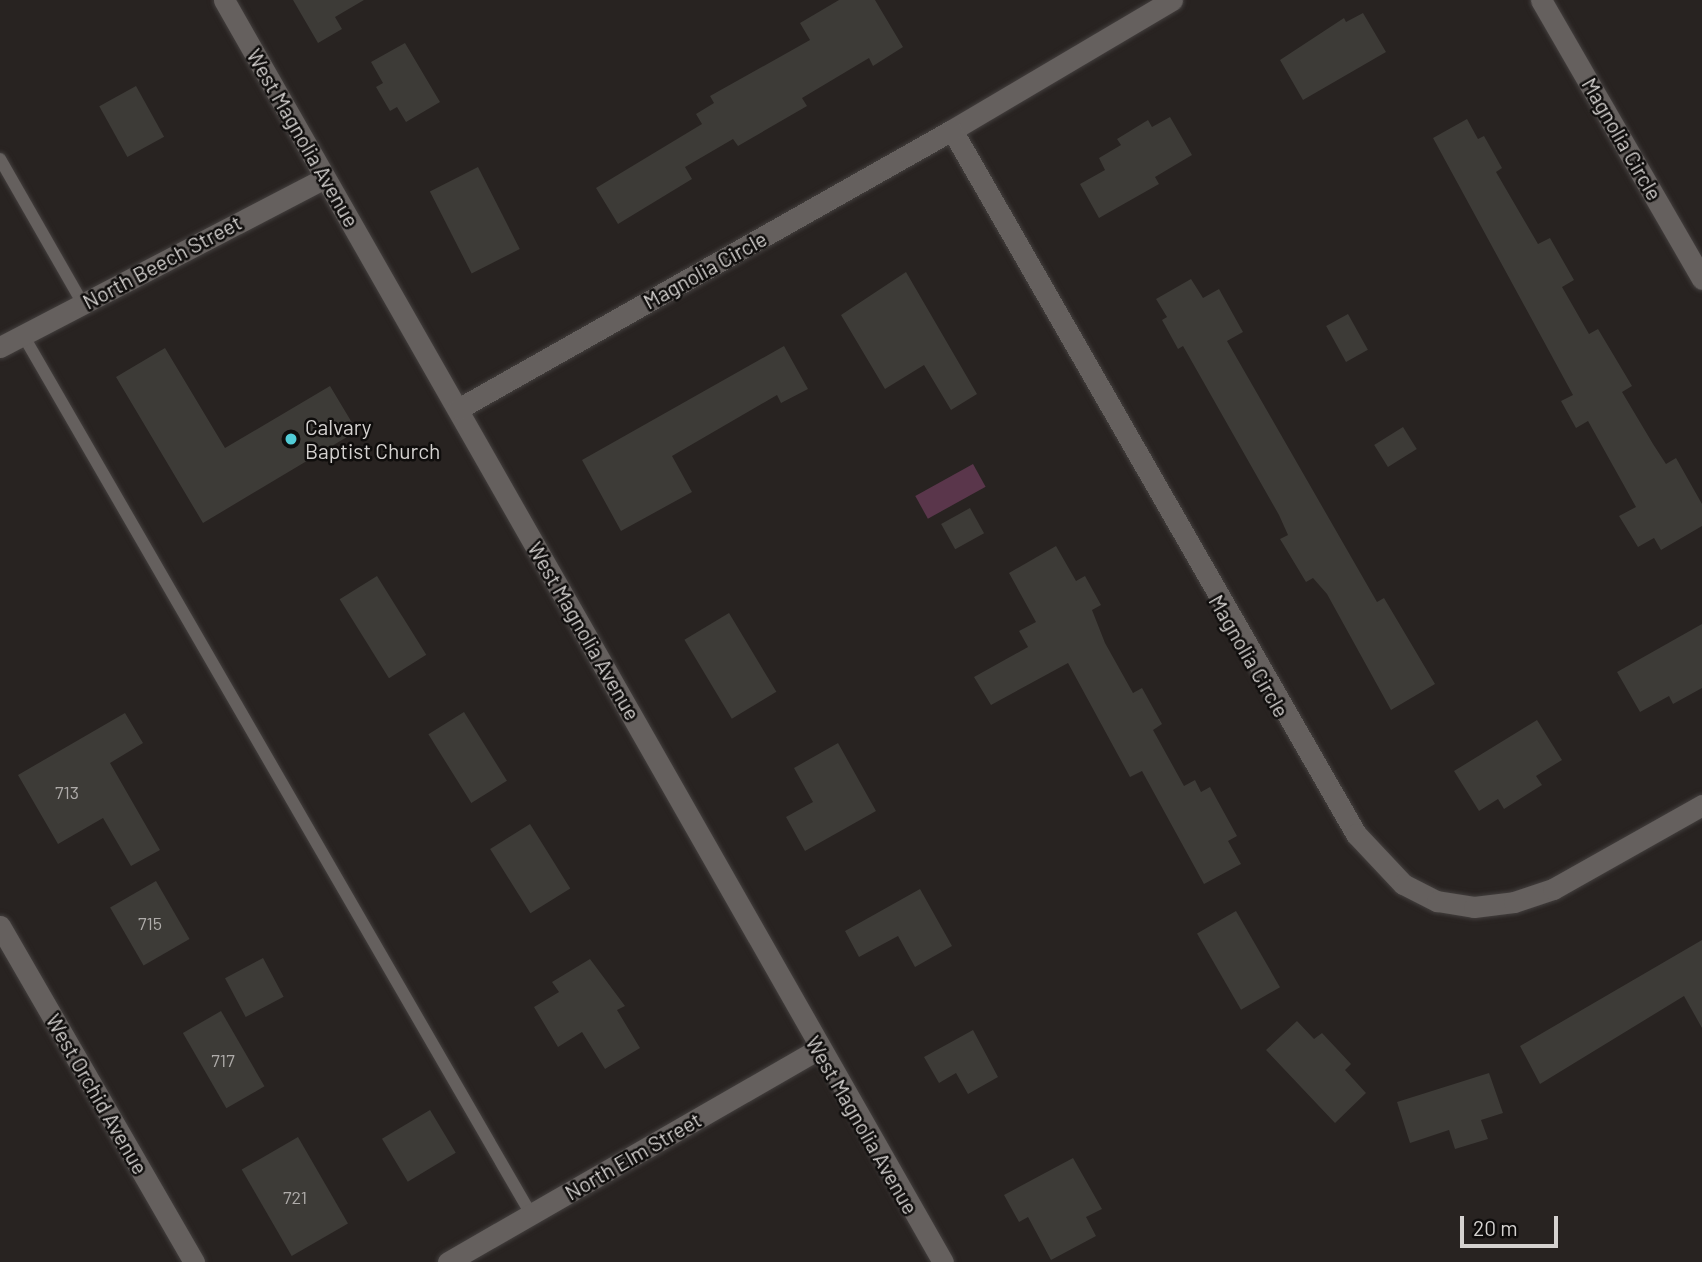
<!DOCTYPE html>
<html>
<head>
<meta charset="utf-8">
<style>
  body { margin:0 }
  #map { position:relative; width:1702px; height:1262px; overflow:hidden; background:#282321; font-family:Barlow,sans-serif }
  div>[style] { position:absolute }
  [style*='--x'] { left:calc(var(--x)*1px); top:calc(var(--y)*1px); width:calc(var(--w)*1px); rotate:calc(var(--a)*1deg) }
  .water>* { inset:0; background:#5a364b; transform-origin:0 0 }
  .building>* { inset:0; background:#3d3b37; transform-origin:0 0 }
  .roads { filter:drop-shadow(0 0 2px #433f3e) drop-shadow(0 0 2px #433f3e) }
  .lane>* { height:12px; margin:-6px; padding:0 6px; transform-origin:6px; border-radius:6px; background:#65605e }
  .street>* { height:21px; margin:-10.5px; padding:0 10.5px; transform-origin:10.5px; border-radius:10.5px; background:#65605e }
  .dots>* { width:19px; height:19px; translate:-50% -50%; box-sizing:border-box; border:4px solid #0f0d0c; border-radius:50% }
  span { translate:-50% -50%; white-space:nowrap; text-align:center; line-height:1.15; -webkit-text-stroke:5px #0f0d0c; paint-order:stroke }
  .number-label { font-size:18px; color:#afacaa }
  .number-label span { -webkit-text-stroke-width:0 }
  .street-label { font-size:21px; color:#d5d2d0 }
  .poi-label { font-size:21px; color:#d5d2d0 }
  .left { translate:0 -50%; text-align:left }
  .scale { position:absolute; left:1460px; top:1216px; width:98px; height:32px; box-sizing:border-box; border:4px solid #d5d2d0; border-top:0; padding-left:9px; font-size:21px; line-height:24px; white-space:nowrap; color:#d5d2d0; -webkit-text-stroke:5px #0f0d0c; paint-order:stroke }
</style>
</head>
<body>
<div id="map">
  <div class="water">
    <i style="left:973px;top:464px;width:26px;height:66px;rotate:61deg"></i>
  </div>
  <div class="building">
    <i style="clip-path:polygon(293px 0,364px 0,335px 17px,342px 29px,318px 43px)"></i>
    <i style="clip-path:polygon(839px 0,875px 0,903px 47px,873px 66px,869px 58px,802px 98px,807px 106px,738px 146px,733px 139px,685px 167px,692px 179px,618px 224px,596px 188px,702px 124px,696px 114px,714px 103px,710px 96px,810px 40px,800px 23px)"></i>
    <i style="clip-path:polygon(1363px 13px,1386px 52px,1303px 100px,1280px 60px,1344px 18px,1346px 22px)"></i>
    <i style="clip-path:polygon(405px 43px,440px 102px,406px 122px,397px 107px,390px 111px,376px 87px,383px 83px,371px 62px)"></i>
    <i style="left:136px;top:86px;width:58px;height:42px;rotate:61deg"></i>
    <i style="clip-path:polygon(1170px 117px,1192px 155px,1155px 177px,1159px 184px,1099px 218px,1080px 184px,1105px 170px,1099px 158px,1121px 145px,1117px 139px,1148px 120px,1152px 127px)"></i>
    <i style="clip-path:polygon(1467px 119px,1478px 139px,1484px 136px,1502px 168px,1496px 172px,1538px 244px,1550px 238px,1574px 280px,1562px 287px,1589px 334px,1598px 329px,1632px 386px,1622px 392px,1653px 444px,1666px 464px,1676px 458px,1702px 504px,1702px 526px,1661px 550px,1654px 538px,1638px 547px,1619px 516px,1636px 507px,1588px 421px,1576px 428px,1561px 401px,1573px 395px,1433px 138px)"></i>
    <i style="left:478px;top:167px;width:92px;height:54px;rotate:63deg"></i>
    <i style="clip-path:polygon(906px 272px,977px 394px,951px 410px,924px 365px,885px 389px,841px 315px)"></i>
    <i style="clip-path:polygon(1191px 279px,1203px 298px,1219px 289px,1243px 332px,1227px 341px,1377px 602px,1384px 598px,1435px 684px,1391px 710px,1327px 594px,1313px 578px,1306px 582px,1280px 539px,1288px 535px,1279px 515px,1183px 346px,1178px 349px,1162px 320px,1167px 317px,1156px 299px)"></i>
    <i style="left:1348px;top:314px;width:41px;height:25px;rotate:61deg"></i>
    <i style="clip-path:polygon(784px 346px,808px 389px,781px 403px,777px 395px,672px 456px,692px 492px,621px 531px,582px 460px)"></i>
    <i style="clip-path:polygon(165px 348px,225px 448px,330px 386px,357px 431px,203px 523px,116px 377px)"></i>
    <i style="left:1403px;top:427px;width:26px;height:34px;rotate:58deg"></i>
    <i style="left:970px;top:508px;width:29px;height:33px;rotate:61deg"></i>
    <i style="clip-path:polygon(1056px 546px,1076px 581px,1085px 576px,1101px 605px,1092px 610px,1105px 643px,1133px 693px,1142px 688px,1162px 724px,1153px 730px,1184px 786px,1195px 780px,1201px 792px,1210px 787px,1237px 836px,1228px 841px,1241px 864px,1204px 884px,1142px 771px,1130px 777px,1068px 663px,991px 705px,974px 677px,1028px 647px,1019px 631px,1036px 622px,1009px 573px)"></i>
    <i style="left:377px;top:576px;width:93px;height:44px;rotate:58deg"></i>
    <i style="left:729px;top:613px;width:92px;height:52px;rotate:59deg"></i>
    <i style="clip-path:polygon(1702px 624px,1702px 688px,1673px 704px,1669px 696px,1640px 712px,1617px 672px)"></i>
    <i style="left:464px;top:712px;width:81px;height:42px;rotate:58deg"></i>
    <i style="clip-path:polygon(125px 713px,143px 743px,110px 763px,160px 850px,131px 866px,103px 818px,58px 844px,18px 775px)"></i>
    <i style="clip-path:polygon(1537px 720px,1562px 760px,1536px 776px,1542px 785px,1504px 809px,1498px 799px,1479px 811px,1454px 771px)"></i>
    <i style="clip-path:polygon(838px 743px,876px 811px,805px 851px,786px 817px,813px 802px,794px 768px)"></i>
    <i style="left:530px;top:824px;width:76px;height:47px;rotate:58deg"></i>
    <i style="left:156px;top:881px;width:67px;height:53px;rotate:60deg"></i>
    <i style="clip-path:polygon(920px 889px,952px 946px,915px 967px,898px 936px,859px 957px,845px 931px)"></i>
    <i style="left:1236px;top:911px;width:88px;height:45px;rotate:60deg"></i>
    <i style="clip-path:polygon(1702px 940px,1702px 1028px,1684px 996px,1540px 1084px,1520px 1046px)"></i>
    <i style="left:263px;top:958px;width:44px;height:43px;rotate:62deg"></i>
    <i style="clip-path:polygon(590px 959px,625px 1006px,617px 1010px,640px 1048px,605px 1069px,582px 1032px,558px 1047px,534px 1007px,559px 992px,552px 982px)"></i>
    <i style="left:221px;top:1011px;width:87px;height:44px;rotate:60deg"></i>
    <i style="clip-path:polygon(1297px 1021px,1314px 1039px,1322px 1033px,1351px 1064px,1345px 1070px,1366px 1093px,1335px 1123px,1266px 1050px)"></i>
    <i style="clip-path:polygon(973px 1030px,998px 1077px,968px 1094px,956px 1073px,939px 1083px,924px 1057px)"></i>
    <i style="clip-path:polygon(1489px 1073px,1503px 1113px,1481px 1120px,1488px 1139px,1455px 1149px,1449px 1130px,1410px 1143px,1397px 1102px)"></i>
    <i style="left:430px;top:1110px;width:50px;height:56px;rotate:59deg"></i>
    <i style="left:298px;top:1137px;width:100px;height:65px;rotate:60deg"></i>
    <i style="clip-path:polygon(1073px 1158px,1102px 1209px,1086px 1217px,1096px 1236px,1051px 1260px,1028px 1217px,1019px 1222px,1004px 1195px)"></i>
  </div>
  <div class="roads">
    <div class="lane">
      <i style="--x:0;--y:159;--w:167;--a:60.2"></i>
      <i style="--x:23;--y:335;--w:1015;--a:59.98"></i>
    </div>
    <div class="street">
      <i style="--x:224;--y:0;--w:1452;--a:60.33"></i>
      <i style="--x:1172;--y:0;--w:256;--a:149.4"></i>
      <i style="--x:952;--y:130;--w:812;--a:60.15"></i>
      <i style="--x:1356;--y:834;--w:69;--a:46.8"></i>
      <i style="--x:1403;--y:884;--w:38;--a:27"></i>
      <i style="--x:1437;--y:901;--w:37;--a:9"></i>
      <i style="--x:1474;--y:907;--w:40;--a:-7.1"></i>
      <i style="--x:1514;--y:902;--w:41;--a:-18.4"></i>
      <i style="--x:1553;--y:889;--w:171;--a:-29.4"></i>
      <i style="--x:1541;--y:0;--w:322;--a:60"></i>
      <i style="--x:0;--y:347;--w:365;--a:-27.5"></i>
      <i style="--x:458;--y:409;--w:567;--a:-29.46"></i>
      <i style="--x:0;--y:926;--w:388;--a:60"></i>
      <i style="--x:448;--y:1262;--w:426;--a:-29.9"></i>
    </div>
  </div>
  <div class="dots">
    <i style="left:291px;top:439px;background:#52ccd6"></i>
  </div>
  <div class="number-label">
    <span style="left:67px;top:792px">713</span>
    <span style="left:150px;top:923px">715</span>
    <span style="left:223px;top:1060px">717</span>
    <span style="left:295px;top:1197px">721</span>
  </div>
  <div class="street-label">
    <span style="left:303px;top:138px;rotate:60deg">West Magnolia Avenue</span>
    <span style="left:1622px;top:139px;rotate:60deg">Magnolia Circle</span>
    <span style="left:162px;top:262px;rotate:-28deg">North Beech Street</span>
    <span style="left:705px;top:270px;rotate:-29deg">Magnolia Circle</span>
    <span style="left:584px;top:631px;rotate:60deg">West Magnolia Avenue</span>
    <span style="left:1249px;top:656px;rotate:60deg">Magnolia Circle</span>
    <span style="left:97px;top:1094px;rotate:60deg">West Orchid Avenue</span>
    <span style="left:862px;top:1125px;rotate:60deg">West Magnolia Avenue</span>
    <span style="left:633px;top:1156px;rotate:-30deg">North Elm Street</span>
  </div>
  <div class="poi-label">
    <span class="left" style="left:305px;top:439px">Calvary<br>Baptist Church</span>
  </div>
  <div class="scale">20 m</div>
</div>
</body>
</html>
